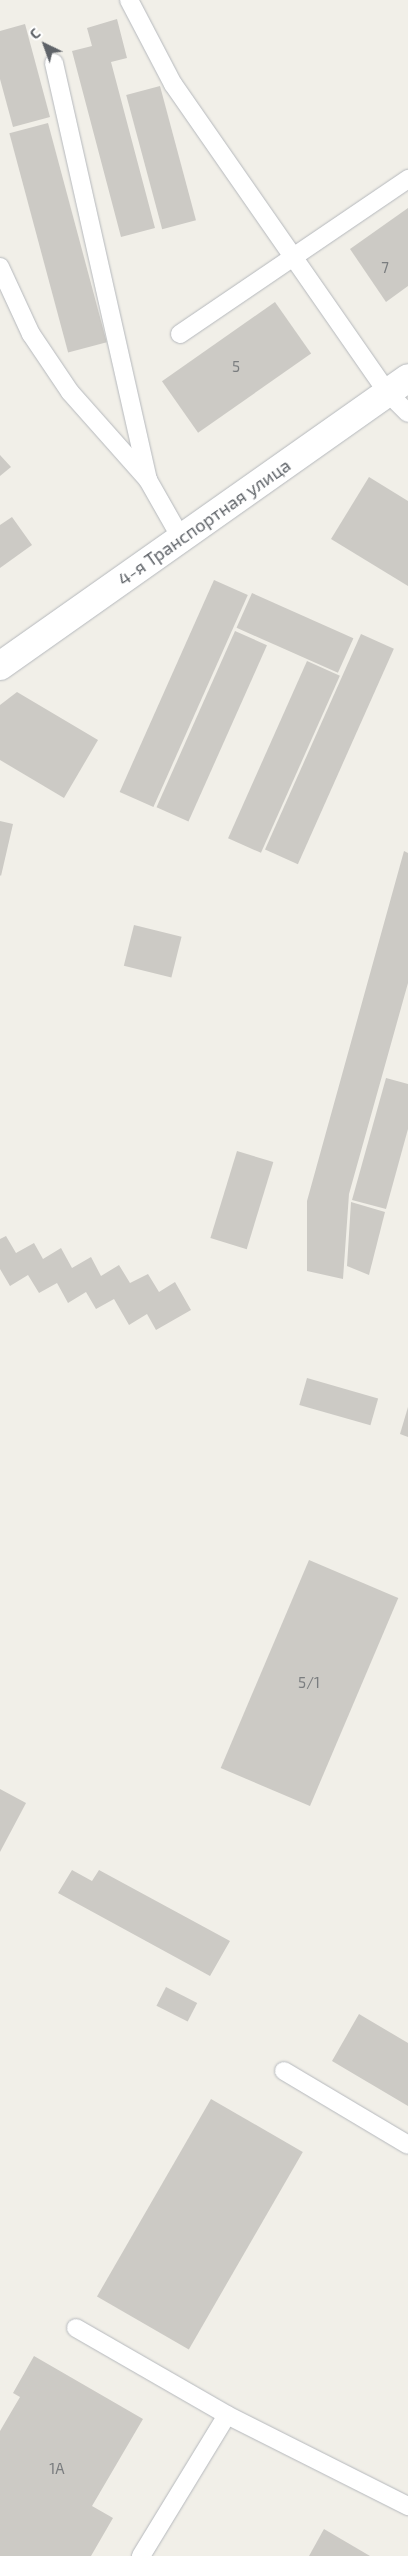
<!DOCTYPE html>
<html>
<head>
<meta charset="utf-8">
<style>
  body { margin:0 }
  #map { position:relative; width:408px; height:2556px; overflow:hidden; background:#f1efe8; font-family:"Exo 2",sans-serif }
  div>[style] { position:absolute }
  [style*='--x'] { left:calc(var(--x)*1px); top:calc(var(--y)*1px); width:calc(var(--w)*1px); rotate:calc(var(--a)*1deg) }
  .building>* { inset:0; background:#cccac5; transform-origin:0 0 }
  .roads { filter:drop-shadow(0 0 1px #b5b8bc) drop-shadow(0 0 1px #b5b8bc) }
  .service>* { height:18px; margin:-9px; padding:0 9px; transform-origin:9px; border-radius:9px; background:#fff }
  .minor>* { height:28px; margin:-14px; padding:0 14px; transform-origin:14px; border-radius:14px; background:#fff }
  span { translate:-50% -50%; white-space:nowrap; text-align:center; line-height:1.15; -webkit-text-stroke:4.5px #fff; paint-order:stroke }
  .number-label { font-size:15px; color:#7a7d7f }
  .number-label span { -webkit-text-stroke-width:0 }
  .street-label { font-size:18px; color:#5f6368 }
  .north { position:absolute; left:20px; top:20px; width:50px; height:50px; -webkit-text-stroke:4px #fff; paint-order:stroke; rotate:318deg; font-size:14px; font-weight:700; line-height:20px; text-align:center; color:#5f6368 }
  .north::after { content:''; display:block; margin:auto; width:18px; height:22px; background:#5f6368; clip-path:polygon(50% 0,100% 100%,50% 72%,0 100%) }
</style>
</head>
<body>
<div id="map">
  <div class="building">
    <i style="clip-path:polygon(117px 19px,127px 58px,111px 62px,155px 228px,121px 237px,72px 51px,92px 46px,87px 28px)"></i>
    <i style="clip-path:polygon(25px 24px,50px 117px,13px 127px,0 79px,0 31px)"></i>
    <i style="left:160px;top:86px;width:139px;height:35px;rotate:75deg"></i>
    <i style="left:48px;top:123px;width:227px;height:40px;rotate:75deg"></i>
    <i style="clip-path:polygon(408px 208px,408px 286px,386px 302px,350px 249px)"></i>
    <i style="left:275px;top:302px;width:63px;height:138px;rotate:55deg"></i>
    <i style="clip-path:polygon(0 455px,11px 467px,0 476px)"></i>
    <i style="clip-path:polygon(369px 477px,408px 501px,408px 586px,331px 539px)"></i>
    <i style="clip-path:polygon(12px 517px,32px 545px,0 568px,0 525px)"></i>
    <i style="left:214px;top:580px;width:37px;height:232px;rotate:24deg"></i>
    <i style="left:252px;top:593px;width:111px;height:38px;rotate:24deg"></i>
    <i style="left:235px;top:631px;width:35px;height:193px;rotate:24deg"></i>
    <i style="left:361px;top:634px;width:36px;height:236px;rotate:24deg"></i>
    <i style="left:307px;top:661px;width:36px;height:194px;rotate:24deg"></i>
    <i style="clip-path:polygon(17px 692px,98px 740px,64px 798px,0 760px,0 705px)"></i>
    <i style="clip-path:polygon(0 821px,13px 824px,1px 876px,0 875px)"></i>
    <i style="clip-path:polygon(404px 851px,408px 853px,408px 983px,349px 1194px,343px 1279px,307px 1271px,307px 1201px)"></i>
    <i style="left:134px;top:925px;width:49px;height:42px;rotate:14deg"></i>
    <i style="clip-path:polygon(386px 1078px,408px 1084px,408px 1129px,386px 1209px,352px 1200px)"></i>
    <i style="left:237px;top:1151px;width:38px;height:91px;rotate:17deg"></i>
    <i style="clip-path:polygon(351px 1202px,385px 1212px,369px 1275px,347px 1266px)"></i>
    <i style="clip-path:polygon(6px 1236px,16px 1253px,34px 1243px,43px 1259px,61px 1248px,72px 1268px,91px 1257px,101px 1276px,119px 1265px,130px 1283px,148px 1274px,159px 1292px,175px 1282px,191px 1310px,156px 1330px,147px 1314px,129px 1325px,114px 1299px,96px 1309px,86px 1292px,68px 1303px,57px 1283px,39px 1293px,28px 1275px,10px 1286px,0 1269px,0 1239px)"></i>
    <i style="left:307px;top:1378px;width:74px;height:28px;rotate:16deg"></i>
    <i style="clip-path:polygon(408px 1407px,408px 1437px,400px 1434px)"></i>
    <i style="left:309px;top:1560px;width:97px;height:226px;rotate:23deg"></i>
    <i style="clip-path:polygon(0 1789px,26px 1803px,0 1852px)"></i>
    <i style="clip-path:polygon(72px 1870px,92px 1881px,99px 1870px,230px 1941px,210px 1976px,58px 1893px)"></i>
    <i style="left:166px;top:1987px;width:35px;height:21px;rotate:27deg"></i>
    <i style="clip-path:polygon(359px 2014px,408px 2043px,408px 2106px,332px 2061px)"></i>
    <i style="left:211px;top:2099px;width:106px;height:228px;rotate:30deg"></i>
    <i style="clip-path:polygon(34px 2356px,143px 2419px,92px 2506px,113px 2518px,91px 2556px,0 2556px,0 2431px,20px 2397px,13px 2393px)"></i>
    <i style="clip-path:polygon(324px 2529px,370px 2556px,309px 2556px)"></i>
  </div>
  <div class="roads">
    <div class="service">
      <i style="--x:129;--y:0;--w:95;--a:62.4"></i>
      <i style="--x:173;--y:84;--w:376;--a:55.2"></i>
      <i style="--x:388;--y:393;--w:28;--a:45"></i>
      <i style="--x:54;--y:63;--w:427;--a:77.3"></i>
      <i style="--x:0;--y:267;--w:74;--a:65.2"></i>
      <i style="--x:31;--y:334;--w:70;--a:56.1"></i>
      <i style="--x:70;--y:392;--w:118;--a:48.4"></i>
      <i style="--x:148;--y:480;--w:67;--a:60.4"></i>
      <i style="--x:180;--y:334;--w:276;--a:-34.2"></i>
      <i style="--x:284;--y:2071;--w:144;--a:30.8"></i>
      <i style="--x:76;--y:2328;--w:174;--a:29.9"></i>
      <i style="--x:227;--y:2415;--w:203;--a:26.7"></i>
      <i style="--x:141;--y:2556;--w:165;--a:-58.6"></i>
    </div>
    <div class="minor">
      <i style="--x:0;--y:666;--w:499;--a:-35.2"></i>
    </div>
  </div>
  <div class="number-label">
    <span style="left:385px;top:268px">7</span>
    <span style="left:236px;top:367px">5</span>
    <span style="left:309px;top:1683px">5/1</span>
    <span style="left:57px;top:2469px">1А</span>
  </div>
  <div class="street-label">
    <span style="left:204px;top:522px;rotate:-35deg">4-я Транспортная улица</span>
  </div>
  <div class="north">С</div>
</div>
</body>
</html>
